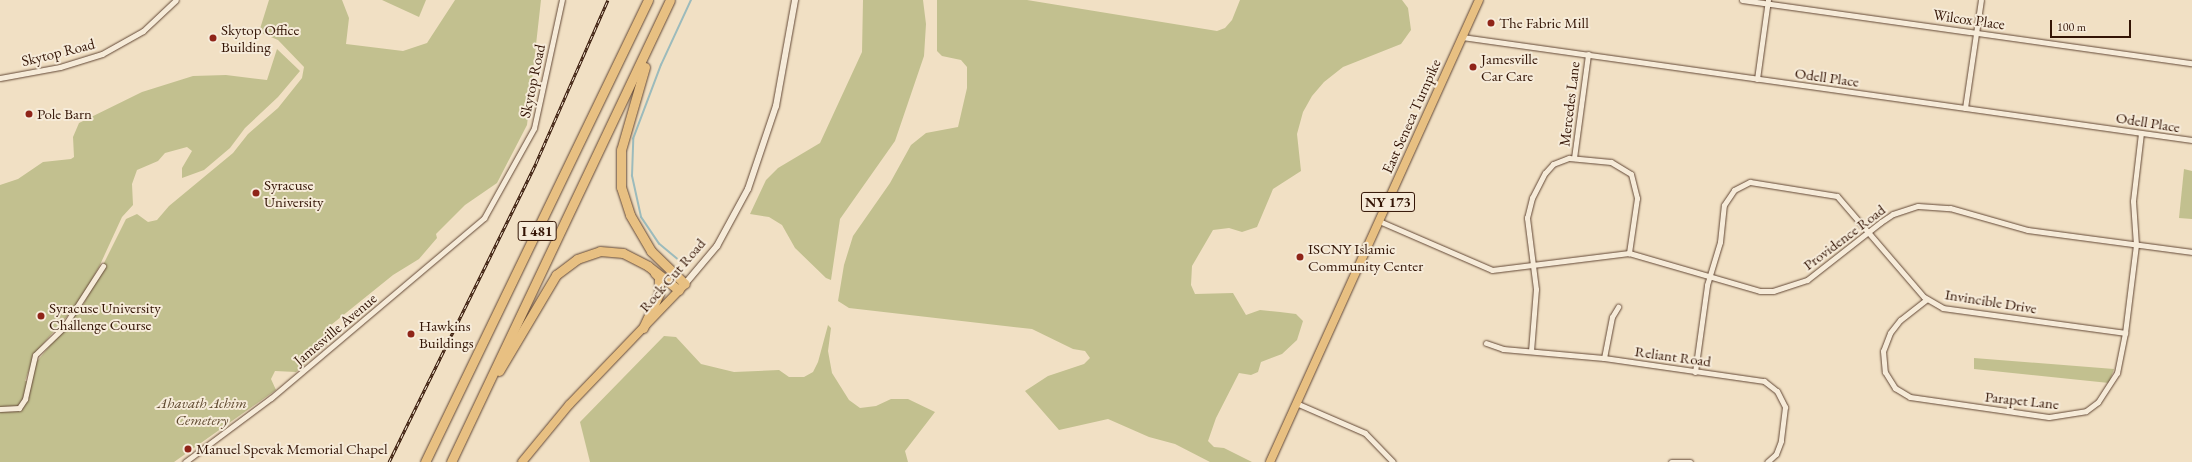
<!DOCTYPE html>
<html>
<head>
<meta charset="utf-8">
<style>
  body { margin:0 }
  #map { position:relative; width:2192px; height:462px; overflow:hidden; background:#f1e0c4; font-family:"EB Garamond",serif }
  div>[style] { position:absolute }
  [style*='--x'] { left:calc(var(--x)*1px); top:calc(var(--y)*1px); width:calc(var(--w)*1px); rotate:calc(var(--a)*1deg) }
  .green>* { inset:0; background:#c2c08f }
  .stream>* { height:1.5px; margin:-0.75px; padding:0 0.75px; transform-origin:0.75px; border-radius:0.75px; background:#9cbbbc }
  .roads { filter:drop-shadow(0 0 1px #624735) drop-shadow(0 0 1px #624735) }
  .minor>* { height:5px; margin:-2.5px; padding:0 2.5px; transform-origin:2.5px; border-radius:2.5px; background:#f6ebd9 }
  .tertiary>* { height:6px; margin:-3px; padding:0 3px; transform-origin:3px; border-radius:3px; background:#f6ebd9 }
  .primary>* { height:8px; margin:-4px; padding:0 4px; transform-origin:4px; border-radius:4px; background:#e8c082 }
  .motorway>* { height:9px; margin:-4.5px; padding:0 4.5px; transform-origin:4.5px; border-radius:4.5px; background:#e8c082 }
  .rail>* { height:3px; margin-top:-1.5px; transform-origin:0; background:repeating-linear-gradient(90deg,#f6ebd9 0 4.5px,#331405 0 9px); box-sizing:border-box; border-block:1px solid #331405 }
  .dots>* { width:11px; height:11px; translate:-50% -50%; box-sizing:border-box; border:2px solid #f6ebd9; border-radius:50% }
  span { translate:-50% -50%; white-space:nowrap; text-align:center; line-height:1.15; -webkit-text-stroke:4px #f6ebd9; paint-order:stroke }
  .shield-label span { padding:1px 3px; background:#f6ebd9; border:1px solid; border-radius:3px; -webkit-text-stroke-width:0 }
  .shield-label { font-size:14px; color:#331405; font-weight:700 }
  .street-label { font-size:15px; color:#331405 }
  .poi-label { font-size:15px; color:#331405 }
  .left { translate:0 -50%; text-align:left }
  .park-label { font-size:15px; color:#5e482e; font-style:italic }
  .scale { position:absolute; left:2050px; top:20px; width:81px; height:18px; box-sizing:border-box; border:2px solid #331405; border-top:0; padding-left:5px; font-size:12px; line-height:14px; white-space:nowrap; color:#331405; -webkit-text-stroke:3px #f6ebd9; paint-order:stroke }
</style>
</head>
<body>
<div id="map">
  <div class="green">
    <i style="clip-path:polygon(269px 0,342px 0,349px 18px,346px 44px,403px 51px,427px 43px,455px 0,541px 0,527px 125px,497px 183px,465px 205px,436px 234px,437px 238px,419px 259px,393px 275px,331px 325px,338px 335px,296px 372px,275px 371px,271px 379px,276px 390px,174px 462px,0 462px,0 185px,18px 179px,43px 162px,71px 159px,74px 157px,73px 137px,79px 123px,142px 92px,193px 76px,226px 75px,267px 80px,277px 49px,300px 71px,278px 97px,245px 128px,230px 148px,204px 170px,182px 178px,182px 168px,192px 151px,187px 147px,165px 153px,158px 161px,137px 170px,132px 184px,133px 205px,122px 217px,99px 267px,77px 305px,35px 353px,25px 381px,31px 382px,34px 365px,83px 305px,126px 219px,137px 214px,148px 222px,157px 220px,169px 206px,233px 153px,248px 134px,278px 108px,302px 78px,304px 67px,278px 40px,259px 32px)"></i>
    <i style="clip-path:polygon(382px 0,426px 0,419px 17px)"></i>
    <i style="clip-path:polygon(863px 0,923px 0,926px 24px,924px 56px,895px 141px,840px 219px,831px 280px,826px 278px,795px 248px,782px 225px,769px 217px,750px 214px,766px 180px,778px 168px,820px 143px,862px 52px)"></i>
    <i style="clip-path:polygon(937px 0,1027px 0,1217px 31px,1225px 28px,1232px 20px,1240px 0,1402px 0,1408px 8px,1411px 30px,1401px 44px,1343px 67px,1324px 82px,1312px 96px,1303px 112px,1297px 134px,1301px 171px,1273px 189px,1257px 227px,1242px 232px,1229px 228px,1213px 230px,1192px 266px,1191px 285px,1195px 294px,1233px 293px,1246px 315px,1260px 310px,1280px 312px,1296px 314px,1303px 321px,1297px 340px,1282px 354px,1261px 362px,1258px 372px,1251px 375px,1239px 373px,1216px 418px,1208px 441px,1214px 447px,1224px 448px,1252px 462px,1210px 462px,1175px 444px,1149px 437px,1108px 419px,1059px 430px,1025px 391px,1048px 376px,1084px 364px,1090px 358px,1085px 351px,1073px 349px,1032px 329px,849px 308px,838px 301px,844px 265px,853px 236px,890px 183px,911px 145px,926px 133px,958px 127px,967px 88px,967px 67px,961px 60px,942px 56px,937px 51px)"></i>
    <i style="clip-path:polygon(2184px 169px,2192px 171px,2192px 219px,2179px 218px)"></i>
    <i style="clip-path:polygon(828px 325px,831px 328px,828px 351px,832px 373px,849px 400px,860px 408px,876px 406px,891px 399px,908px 399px,935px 412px,905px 451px,908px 462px,590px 462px,580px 422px,664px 336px,676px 337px,701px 364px,734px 372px,779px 370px,789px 377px,804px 377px,813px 372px,818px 362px)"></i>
    <i style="clip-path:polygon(1974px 358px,2114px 369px,2109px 383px,1974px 369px)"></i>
  </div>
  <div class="stream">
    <i style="--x:677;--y:259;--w:23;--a:-140"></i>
    <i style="--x:659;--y:244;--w:32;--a:-124"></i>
    <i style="--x:641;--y:217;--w:42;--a:-102.4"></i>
    <i style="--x:632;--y:176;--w:37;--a:-88"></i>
    <i style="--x:633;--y:139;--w:79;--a:-69.3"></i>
    <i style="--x:661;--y:65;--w:72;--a:-65.2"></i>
  </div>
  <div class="roads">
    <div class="minor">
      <i style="--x:1742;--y:0;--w:454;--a:8"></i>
      <i style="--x:1462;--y:37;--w:737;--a:8.03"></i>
      <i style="--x:0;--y:78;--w:61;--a:-10.4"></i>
      <i style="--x:60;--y:67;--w:44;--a:-17.2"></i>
      <i style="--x:102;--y:54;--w:47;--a:-29.3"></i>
      <i style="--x:143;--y:31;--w:45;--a:-43.2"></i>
      <i style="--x:1757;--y:79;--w:80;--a:-82.1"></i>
      <i style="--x:1965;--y:108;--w:109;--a:-81.6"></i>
      <i style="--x:1574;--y:158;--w:105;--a:-82.3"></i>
      <i style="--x:1379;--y:221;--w:123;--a:23.4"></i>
      <i style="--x:1492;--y:270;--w:138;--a:-7.1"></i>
      <i style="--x:1629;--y:253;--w:136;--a:16.2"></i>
      <i style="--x:1760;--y:291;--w:13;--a:0"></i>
      <i style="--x:1773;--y:291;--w:36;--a:-18"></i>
      <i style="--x:1807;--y:280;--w:94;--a:-38.1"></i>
      <i style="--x:1881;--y:222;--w:14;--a:-34"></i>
      <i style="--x:1893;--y:214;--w:26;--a:-18"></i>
      <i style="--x:1918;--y:206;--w:32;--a:4"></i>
      <i style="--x:1950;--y:208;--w:81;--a:15.8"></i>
      <i style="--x:2028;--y:230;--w:165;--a:7.6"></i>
      <i style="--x:1927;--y:299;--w:34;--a:142"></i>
      <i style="--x:1900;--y:320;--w:16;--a:128"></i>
      <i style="--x:1890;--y:333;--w:19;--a:111"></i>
      <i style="--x:1883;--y:351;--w:21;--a:85"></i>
      <i style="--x:1885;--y:372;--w:19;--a:58"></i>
      <i style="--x:1895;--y:388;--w:17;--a:31"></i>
      <i style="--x:1910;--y:397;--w:140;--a:8.2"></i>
      <i style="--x:2049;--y:417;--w:37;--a:-9"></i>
      <i style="--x:2086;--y:411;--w:15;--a:-37"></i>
      <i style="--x:2098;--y:402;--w:35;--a:-57"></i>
      <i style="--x:2117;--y:373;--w:41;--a:-78.7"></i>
      <i style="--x:2125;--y:333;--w:89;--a:-82.9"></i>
      <i style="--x:2136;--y:245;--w:44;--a:-93.9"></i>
      <i style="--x:2133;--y:201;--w:68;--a:-83.3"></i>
      <i style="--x:1486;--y:343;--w:18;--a:19"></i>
      <i style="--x:1503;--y:349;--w:101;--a:5.1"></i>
      <i style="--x:1604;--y:358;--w:162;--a:8.2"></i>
      <i style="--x:1764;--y:381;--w:16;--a:38"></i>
      <i style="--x:1777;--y:391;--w:18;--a:63"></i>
      <i style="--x:1785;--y:407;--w:34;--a:97"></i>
      <i style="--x:1781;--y:441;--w:14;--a:111"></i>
      <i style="--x:1776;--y:454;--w:12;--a:138"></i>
      <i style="--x:1531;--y:351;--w:62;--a:-85.4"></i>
      <i style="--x:1536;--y:289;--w:72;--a:-97.2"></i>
      <i style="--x:1527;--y:218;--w:21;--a:-76"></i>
      <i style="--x:1532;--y:198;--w:28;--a:-63"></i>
      <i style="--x:1545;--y:173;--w:12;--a:-48"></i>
      <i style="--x:1553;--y:164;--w:17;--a:-21"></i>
      <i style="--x:1569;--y:158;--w:42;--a:5.4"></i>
      <i style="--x:1611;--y:162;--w:23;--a:31"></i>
      <i style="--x:1631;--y:174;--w:25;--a:76"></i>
      <i style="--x:1637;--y:198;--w:56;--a:98.3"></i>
      <i style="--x:1604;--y:358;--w:42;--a:-79"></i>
      <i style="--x:1612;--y:317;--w:12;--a:-59"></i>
      <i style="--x:1695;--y:372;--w:88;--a:-82.1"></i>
      <i style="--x:1707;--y:285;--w:45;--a:-73.2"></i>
      <i style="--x:1720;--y:242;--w:37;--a:-84"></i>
      <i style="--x:1724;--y:205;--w:18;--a:-56"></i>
      <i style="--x:1734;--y:190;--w:18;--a:-27"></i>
      <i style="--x:1750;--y:182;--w:88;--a:9.1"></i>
      <i style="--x:1837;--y:196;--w:133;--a:49.3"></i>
      <i style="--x:1924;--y:297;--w:22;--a:30"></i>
      <i style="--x:1943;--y:308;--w:184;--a:7.8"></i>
      <i style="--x:1296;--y:403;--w:75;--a:23.5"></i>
      <i style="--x:1365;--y:433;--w:40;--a:46"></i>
      <i style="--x:0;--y:409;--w:19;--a:-3"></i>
      <i style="--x:19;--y:408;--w:11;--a:-56"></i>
      <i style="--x:25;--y:399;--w:45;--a:-77.2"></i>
      <i style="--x:35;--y:355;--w:39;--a:-44"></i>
      <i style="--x:63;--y:328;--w:74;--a:-57.2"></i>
      <i style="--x:185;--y:462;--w:107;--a:-36.7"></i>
      <i style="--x:271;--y:398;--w:279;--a:-40.2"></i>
      <i style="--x:484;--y:218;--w:103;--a:-60.9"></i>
      <i style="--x:534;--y:128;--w:131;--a:-77.7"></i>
      <i style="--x:1671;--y:462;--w:19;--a:0"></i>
    </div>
    <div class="tertiary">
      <i style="--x:685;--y:284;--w:50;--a:-49.9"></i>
      <i style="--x:717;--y:246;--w:65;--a:-61.5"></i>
      <i style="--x:748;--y:189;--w:88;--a:-71.4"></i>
      <i style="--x:776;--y:106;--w:108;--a:-79.8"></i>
    </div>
    <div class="primary">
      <i style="--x:522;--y:462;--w:74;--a:-50.5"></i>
      <i style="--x:569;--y:405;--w:165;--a:-46.2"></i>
      <i style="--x:1270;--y:462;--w:507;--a:-65.66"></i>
    </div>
    <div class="motorway">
      <i style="--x:645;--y:67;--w:86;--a:106.1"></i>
      <i style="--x:621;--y:150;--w:37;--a:90"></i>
      <i style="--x:621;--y:187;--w:29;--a:72"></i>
      <i style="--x:630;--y:215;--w:42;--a:59.7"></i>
      <i style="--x:651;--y:251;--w:47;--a:44.1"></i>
      <i style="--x:643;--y:328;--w:38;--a:-65"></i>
      <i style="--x:659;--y:293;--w:16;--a:-90"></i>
      <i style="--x:659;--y:277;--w:6;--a:-135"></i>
      <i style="--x:499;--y:371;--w:112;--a:-59.3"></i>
      <i style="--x:556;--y:275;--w:26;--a:-37"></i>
      <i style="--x:577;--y:259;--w:24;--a:-19"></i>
      <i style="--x:600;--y:251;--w:23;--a:5"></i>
      <i style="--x:623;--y:253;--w:28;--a:27"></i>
      <i style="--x:648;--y:266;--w:39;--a:38"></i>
      <i style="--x:425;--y:462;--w:513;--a:-64.23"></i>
      <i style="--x:451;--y:462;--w:511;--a:-64.64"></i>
    </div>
  </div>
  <div class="rail">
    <i style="--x:389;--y:462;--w:333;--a:-63.8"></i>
    <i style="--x:536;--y:163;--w:178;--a:-66.2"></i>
  </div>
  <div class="dots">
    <i style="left:1491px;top:23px;background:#8f2418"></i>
    <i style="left:213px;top:38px;background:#8f2418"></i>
    <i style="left:1473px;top:67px;background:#8f2418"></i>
    <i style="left:29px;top:114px;background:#8f2418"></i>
    <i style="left:256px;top:193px;background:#8f2418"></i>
    <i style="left:1300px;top:257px;background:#8f2418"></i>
    <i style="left:41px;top:316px;background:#8f2418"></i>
    <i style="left:411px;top:334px;background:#8f2418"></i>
    <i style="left:188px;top:449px;background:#8f2418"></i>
  </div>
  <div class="shield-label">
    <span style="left:1388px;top:202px">NY 173</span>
    <span style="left:537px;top:231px">I 481</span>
  </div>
  <div class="street-label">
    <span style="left:1969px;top:19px;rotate:8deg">Wilcox Place</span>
    <span style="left:58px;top:52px;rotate:-14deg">Skytop Road</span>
    <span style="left:1827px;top:77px;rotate:8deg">Odell Place</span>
    <span style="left:532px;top:81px;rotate:-78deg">Skytop Road</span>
    <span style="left:1569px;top:104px;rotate:-83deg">Mercedes Lane</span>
    <span style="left:1411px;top:116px;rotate:-66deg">East Seneca Turnpike</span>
    <span style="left:2148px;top:122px;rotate:9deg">Odell Place</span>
    <span style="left:1844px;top:237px;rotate:-37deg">Providence Road</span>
    <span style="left:672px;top:275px;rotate:-49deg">Rock Cut Road</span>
    <span style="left:1991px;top:301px;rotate:9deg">Invincible Drive</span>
    <span style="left:335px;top:329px;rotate:-40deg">Jamesville Avenue</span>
    <span style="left:1673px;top:356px;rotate:8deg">Reliant Road</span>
    <span style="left:2022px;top:400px;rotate:6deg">Parapet Lane</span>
  </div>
  <div class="poi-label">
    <span class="left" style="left:1499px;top:23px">The Fabric Mill</span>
    <span class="left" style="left:221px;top:38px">Skytop Office<br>Building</span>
    <span class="left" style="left:1481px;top:67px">Jamesville<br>Car Care</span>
    <span class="left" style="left:37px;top:114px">Pole Barn</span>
    <span class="left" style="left:264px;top:193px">Syracuse<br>University</span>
    <span class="left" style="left:1308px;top:257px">ISCNY Islamic<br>Community Center</span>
    <span class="left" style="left:49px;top:316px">Syracuse University<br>Challenge Course</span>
    <span class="left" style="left:419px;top:334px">Hawkins<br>Buildings</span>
    <span class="left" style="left:196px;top:449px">Manuel Spevak Memorial Chapel</span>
  </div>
  <div class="park-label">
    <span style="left:202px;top:411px">Ahavath Achim<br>Cemetery</span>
  </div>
  <div class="scale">100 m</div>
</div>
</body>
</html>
